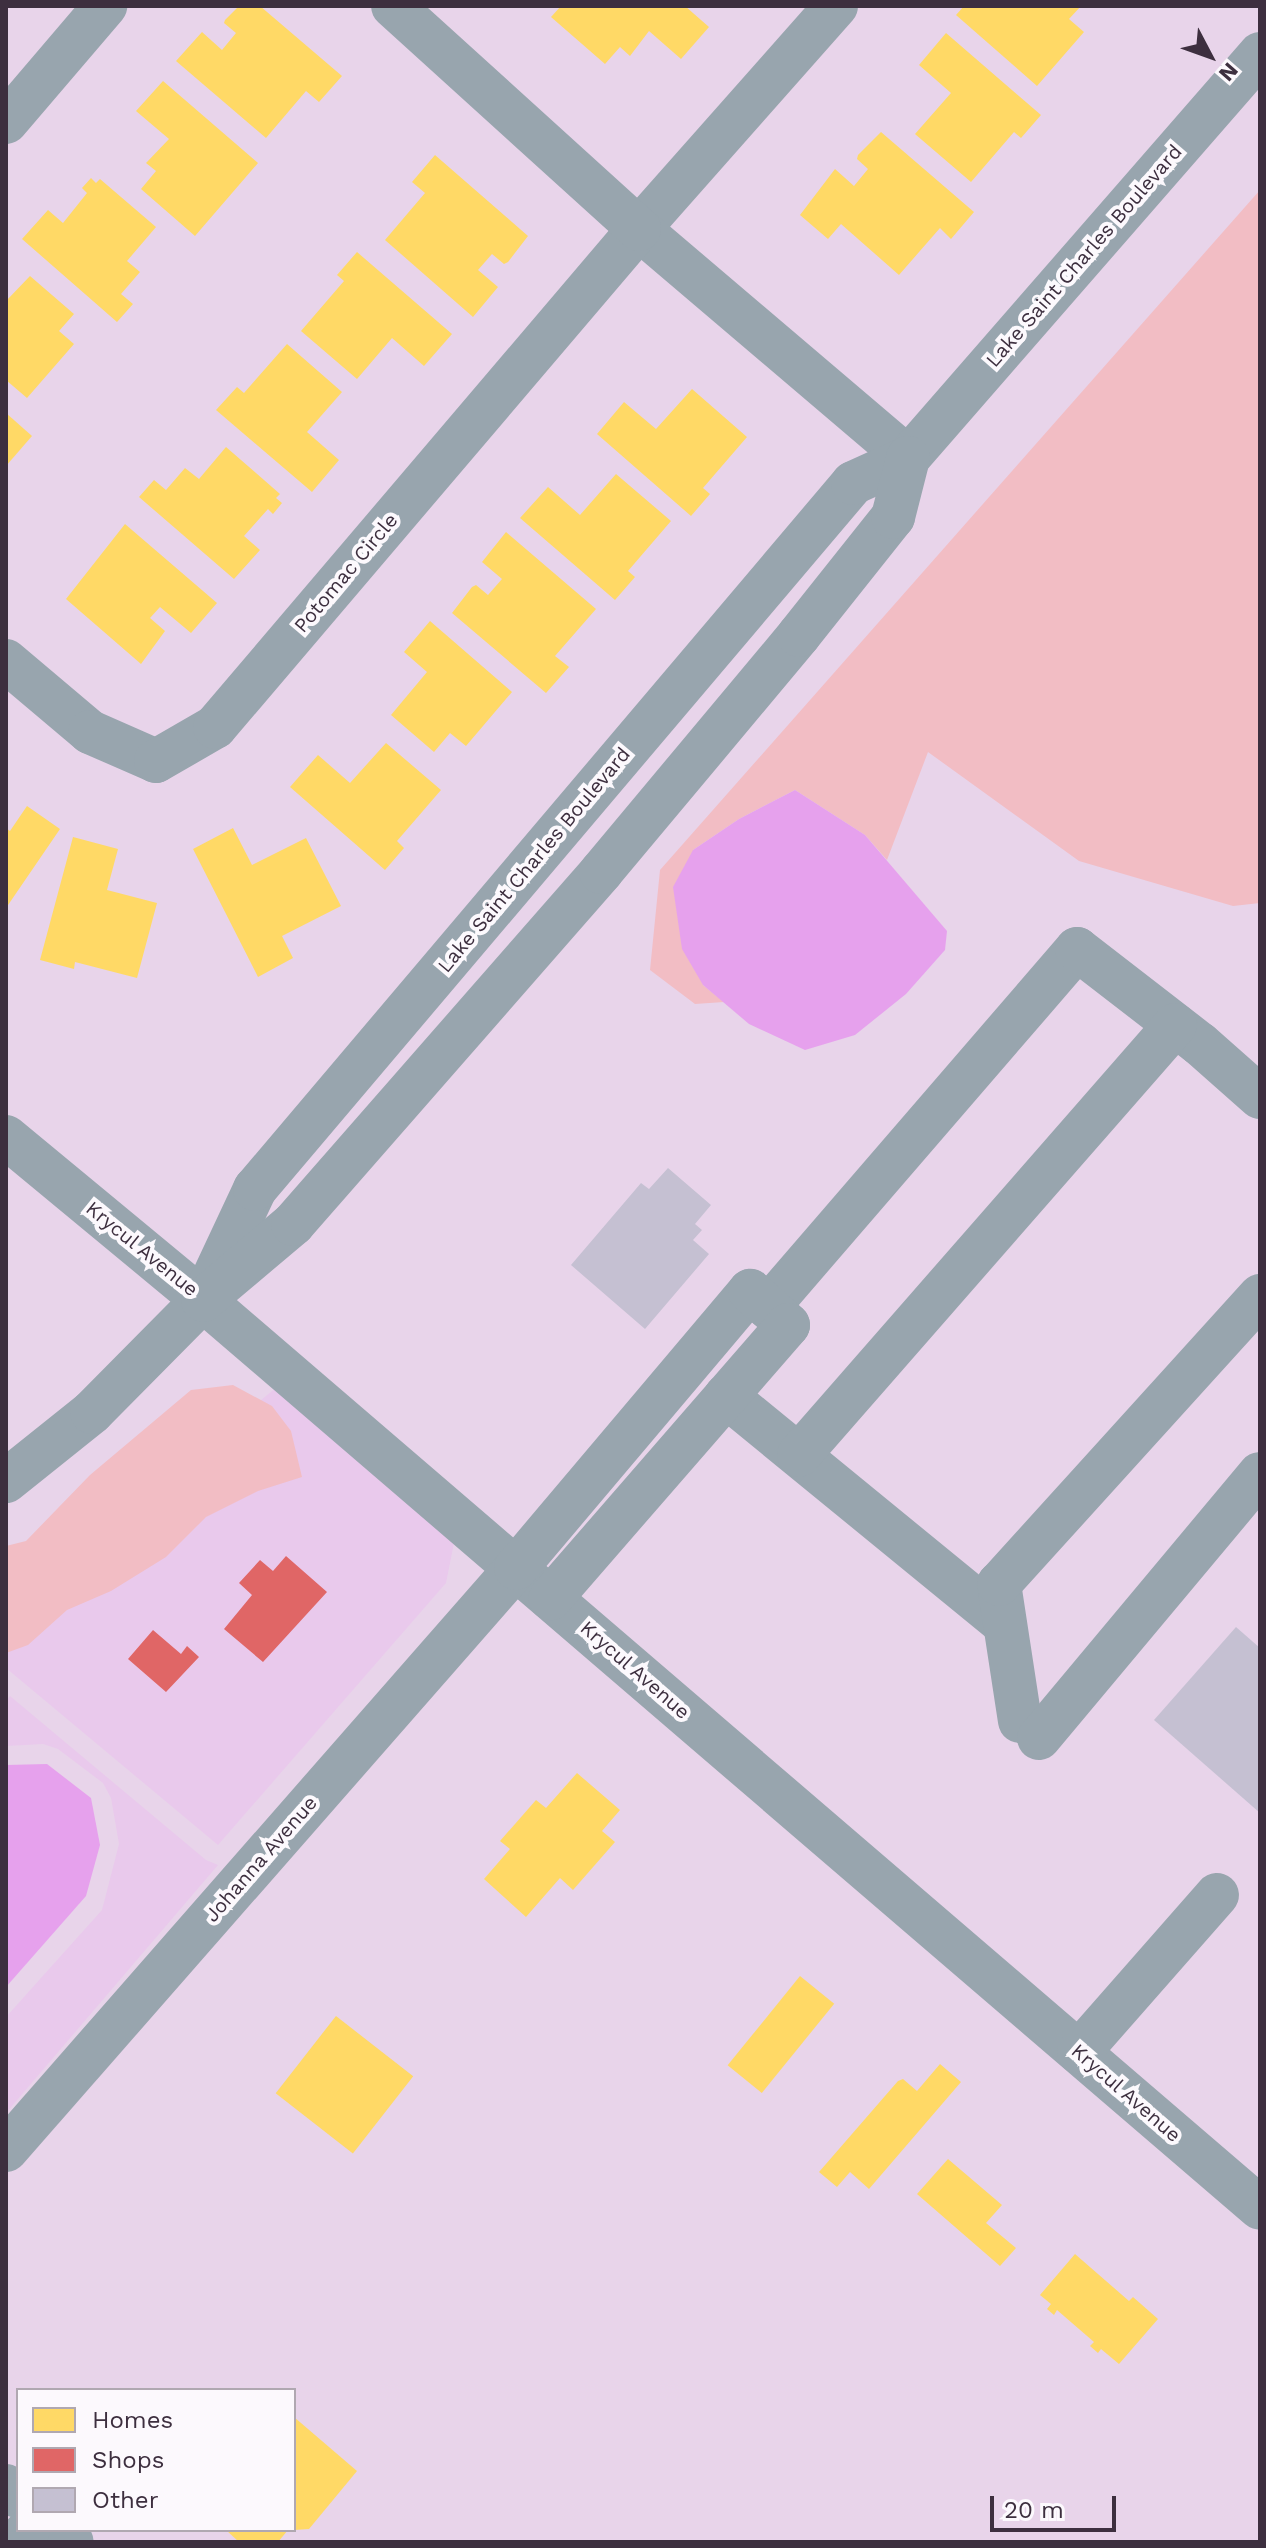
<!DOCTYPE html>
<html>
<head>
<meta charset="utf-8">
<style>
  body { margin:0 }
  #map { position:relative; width:1266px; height:2548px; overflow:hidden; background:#e8d4ea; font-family:"Work Sans",sans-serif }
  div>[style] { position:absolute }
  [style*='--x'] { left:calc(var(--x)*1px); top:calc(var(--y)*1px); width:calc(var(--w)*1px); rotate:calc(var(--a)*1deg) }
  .built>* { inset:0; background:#e9c9ec }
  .green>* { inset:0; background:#f2bdc4 }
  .water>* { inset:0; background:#e6a1ed }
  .homes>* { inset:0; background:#ffd966; transform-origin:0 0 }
  .shops>* { inset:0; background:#e06666 }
  .building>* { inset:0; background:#c5c0d2 }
  .minor>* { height:44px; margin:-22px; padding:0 22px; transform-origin:22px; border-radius:22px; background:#98a5ae }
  span { translate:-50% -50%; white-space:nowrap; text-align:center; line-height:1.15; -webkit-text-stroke:8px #fcf9fd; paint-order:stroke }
  .street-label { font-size:20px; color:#3d2f3f }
  .frame { position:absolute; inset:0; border:8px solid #3d2f3f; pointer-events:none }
  .legend { position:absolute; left:16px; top:2388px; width:280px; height:144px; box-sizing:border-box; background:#fcf9fd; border:2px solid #b0a8b1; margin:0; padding:10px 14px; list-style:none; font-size:24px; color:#3d2f3f }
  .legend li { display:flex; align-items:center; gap:16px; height:40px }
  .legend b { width:40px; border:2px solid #b0a8b1 }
  .north { position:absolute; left:1170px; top:16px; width:80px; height:80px; -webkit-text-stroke:6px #fcf9fd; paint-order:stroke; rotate:131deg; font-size:22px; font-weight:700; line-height:32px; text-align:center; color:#3d2f3f }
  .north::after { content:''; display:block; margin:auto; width:28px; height:36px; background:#3d2f3f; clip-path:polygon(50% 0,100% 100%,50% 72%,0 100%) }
  .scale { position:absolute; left:990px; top:2496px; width:126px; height:36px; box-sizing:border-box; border:4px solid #3d2f3f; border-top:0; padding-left:10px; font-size:24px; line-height:28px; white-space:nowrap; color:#3d2f3f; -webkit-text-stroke:6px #fcf9fd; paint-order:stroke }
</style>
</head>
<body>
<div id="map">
  <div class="built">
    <i style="clip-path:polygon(282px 1383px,456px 1533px,446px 1583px,218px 1845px,6px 1668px,6px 1608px)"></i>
    <i style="clip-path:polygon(10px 1696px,206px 1860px,218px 1865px,6px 2113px,6px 2017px,102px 1910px,119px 1844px,111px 1798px,103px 1783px,58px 1749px,43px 1744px,6px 1746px,6px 1701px)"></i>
  </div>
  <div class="green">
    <i style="clip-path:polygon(1260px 190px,1260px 903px,1233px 906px,1079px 861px,928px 752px,887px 860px,865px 835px,795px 790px,739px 819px,693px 850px,703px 985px,724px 1002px,695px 1004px,650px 970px,660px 870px)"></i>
    <i style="clip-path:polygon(233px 1385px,272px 1406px,291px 1431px,302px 1477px,258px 1491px,206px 1517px,166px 1557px,111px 1591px,67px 1610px,28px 1645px,6px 1653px,6px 1546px,26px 1541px,90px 1475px,191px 1390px)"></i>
  </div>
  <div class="water">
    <i style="clip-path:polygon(795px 790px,865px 835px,947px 931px,945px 950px,906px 994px,855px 1035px,805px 1050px,749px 1024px,703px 985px,682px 949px,673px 887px,693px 850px,739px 819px)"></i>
    <i style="clip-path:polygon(47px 1764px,91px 1798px,100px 1845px,86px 1896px,6px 1987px,6px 1765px)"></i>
  </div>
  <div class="homes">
    <i style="clip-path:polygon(239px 6px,260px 6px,342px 76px,319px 102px,306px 91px,266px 138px,176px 61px,202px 32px,222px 50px,236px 33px,224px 23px,225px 20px)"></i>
    <i style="clip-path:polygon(561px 6px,685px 6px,709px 27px,681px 59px,649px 31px,630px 56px,620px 47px,605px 64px,551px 17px)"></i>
    <i style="clip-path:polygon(964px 6px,1081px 6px,1069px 19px,1084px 32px,1037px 86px,956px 15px)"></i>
    <i style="clip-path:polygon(946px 33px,1041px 115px,1021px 138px,1014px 132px,971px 182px,915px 134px,951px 93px,919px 65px)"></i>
    <i style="clip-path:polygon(163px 81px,258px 163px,195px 236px,141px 189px,156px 171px,146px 163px,169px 139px,136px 111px)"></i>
    <i style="clip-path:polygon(881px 132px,974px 212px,951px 239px,940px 228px,899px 275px,841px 224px,828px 239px,800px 215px,835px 169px,854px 186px,868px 169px,857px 159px,858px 155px)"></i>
    <i style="clip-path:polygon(435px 155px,528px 236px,508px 262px,504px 264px,492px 254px,478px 270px,498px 287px,473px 317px,385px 240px,425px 193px,412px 182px)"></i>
    <i style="clip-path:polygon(91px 178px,96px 183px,100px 179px,156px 227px,127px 261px,140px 272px,121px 294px,133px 304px,117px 322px,22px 239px,48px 210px,63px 223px,87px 193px,82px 188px)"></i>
    <i style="clip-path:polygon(357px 252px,452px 334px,424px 366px,392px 338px,357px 379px,301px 331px,344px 281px,337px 275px)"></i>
    <i style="clip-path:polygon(30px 276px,74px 314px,59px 331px,74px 344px,27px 398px,6px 380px,6px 301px)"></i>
    <i style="clip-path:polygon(287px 344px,342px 392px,307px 432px,339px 460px,312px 492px,216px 410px,237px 387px,244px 393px)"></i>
    <i style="clip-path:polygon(692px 389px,747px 437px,703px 488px,710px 494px,691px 516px,597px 434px,624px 402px,656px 429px)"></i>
    <i style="clip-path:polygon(6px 413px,32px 436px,6px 466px)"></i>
    <i style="clip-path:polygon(226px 447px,280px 494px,276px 498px,282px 503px,273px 514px,268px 509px,244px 536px,260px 550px,234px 579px,139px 497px,154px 480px,166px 490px,185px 468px,199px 479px)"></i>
    <i style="clip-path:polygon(616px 474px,671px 521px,628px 571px,635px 577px,615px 600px,520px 518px,548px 487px,580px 515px)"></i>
    <i style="clip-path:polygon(125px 524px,217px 603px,191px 633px,160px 607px,150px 618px,165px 631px,141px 664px,66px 599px)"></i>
    <i style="clip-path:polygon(506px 532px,596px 609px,555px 656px,569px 667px,546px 693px,452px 613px,472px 587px,476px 585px,488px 595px,502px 579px,482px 562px)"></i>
    <i style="clip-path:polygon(430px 621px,512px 692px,466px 746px,450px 733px,434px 752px,391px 715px,427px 672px,404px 652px)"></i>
    <i style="clip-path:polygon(386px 743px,441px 790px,397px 841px,404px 848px,385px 870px,290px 787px,318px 755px,350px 783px)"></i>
    <i style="clip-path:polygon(27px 806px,60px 829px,6px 908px,6px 828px,10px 831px)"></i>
    <i style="clip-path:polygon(233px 828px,252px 865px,306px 838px,341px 906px,282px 936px,293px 958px,258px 977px,193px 849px)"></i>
    <i style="clip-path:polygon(73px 837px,118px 849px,107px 890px,157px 903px,137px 978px,75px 962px,74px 969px,40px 960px)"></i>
    <i style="clip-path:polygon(577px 1773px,620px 1810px,602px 1831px,615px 1842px,573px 1890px,560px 1878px,526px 1917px,484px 1879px,510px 1849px,500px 1841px,536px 1800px,546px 1808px)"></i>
    <i style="left:800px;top:1976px;width:44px;height:115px;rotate:39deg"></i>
    <i style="left:336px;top:2016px;width:98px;height:98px;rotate:38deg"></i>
    <i style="clip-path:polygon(940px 2064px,961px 2082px,869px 2189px,850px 2172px,837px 2187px,819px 2172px,898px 2081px,903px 2079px,917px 2091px)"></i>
    <i style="clip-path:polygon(948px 2159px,1002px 2205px,986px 2223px,1016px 2248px,1000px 2266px,917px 2194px)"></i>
    <i style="clip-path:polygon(1075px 2254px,1129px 2301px,1133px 2297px,1158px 2319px,1119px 2364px,1101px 2349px,1098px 2353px,1090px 2346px,1094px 2342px,1057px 2310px,1054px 2315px,1047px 2309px,1051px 2304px,1040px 2295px)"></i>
    <i style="clip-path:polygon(294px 2417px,357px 2471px,309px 2529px,294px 2530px)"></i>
    <i style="clip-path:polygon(226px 2530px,288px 2530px,278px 2542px,239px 2542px)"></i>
  </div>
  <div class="shops">
    <i style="clip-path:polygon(286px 1556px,327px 1592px,263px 1662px,224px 1629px,252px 1595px,239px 1583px,260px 1560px,273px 1571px)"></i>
    <i style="clip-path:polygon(153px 1630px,181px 1654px,187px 1646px,199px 1657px,166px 1692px,128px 1659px)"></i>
  </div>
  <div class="building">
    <i style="clip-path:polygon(668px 1168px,711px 1205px,695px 1224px,702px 1230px,693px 1240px,709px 1254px,645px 1329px,571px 1265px,641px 1183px,649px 1189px)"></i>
    <i style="clip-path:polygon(1236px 1627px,1260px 1648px,1260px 1813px,1154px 1720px)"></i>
  </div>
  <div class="minor">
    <i style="--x:836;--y:6;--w:298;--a:131.5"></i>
    <i style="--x:639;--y:229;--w:353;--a:40.4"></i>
    <i style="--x:6;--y:122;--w:153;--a:-49.5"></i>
    <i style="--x:6;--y:661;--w:110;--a:40.2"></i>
    <i style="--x:90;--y:732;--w:72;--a:23.7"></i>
    <i style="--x:156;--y:761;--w:68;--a:-30"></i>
    <i style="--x:215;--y:727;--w:654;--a:-49.59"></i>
    <i style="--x:639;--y:229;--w:332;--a:-137.8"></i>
    <i style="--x:6;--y:1137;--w:256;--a:39.6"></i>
    <i style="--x:203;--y:1300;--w:1393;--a:40.66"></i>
    <i style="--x:203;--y:1300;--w:123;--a:-64.9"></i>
    <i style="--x:255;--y:1189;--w:925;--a:-49.73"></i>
    <i style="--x:853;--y:483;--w:60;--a:-24.4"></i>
    <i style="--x:908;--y:458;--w:536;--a:-48.93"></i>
    <i style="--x:768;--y:1307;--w:473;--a:-49.2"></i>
    <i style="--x:1077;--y:949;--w:155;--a:37.7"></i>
    <i style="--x:1200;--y:1044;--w:80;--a:41.5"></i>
    <i style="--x:726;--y:1396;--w:360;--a:39.3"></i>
    <i style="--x:799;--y:1455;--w:571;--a:-48.83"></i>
    <i style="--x:6;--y:1481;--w:110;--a:-38.7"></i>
    <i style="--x:92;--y:1412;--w:158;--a:-45.3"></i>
    <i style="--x:203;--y:1300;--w:118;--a:-40.2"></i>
    <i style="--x:293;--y:1224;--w:468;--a:-48.8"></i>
    <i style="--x:601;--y:872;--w:309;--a:-50.1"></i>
    <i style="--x:799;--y:635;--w:151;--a:-51.5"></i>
    <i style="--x:893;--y:517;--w:61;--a:-75.7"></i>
    <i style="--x:1020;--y:1721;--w:139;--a:-98.7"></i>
    <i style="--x:999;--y:1584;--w:389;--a:-47.8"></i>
    <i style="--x:1039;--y:1738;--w:344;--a:-50.1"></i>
    <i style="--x:1079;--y:2052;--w:209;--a:-48.7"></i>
    <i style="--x:6;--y:2150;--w:774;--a:-48.77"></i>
    <i style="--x:516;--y:1568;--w:363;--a:-49.8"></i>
    <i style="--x:750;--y:1291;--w:51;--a:41.8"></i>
    <i style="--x:788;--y:1325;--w:362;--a:131"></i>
    <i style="--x:6;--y:2486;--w:16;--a:40"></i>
    <i style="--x:58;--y:2530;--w:18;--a:41"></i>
    <i style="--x:17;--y:2542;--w:16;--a:-47"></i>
  </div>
  <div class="street-label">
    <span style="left:1084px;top:256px;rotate:-49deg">Lake Saint Charles Boulevard</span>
    <span style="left:346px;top:573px;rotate:-50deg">Potomac Circle</span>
    <span style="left:534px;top:860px;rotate:-50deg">Lake Saint Charles Boulevard</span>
    <span style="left:142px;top:1249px;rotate:39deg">Krycul Avenue</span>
    <span style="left:635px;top:1670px;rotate:41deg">Krycul Avenue</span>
    <span style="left:261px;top:1859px;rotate:-49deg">Johanna Avenue</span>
    <span style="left:1126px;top:2093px;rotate:41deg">Krycul Avenue</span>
  </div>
  <div class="frame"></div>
  <ul class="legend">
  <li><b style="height:22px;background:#ffd966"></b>Homes</li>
  <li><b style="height:22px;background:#e06666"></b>Shops</li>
  <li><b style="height:22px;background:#c5c0d2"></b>Other</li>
  </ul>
  <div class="north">N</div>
  <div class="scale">20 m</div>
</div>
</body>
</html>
